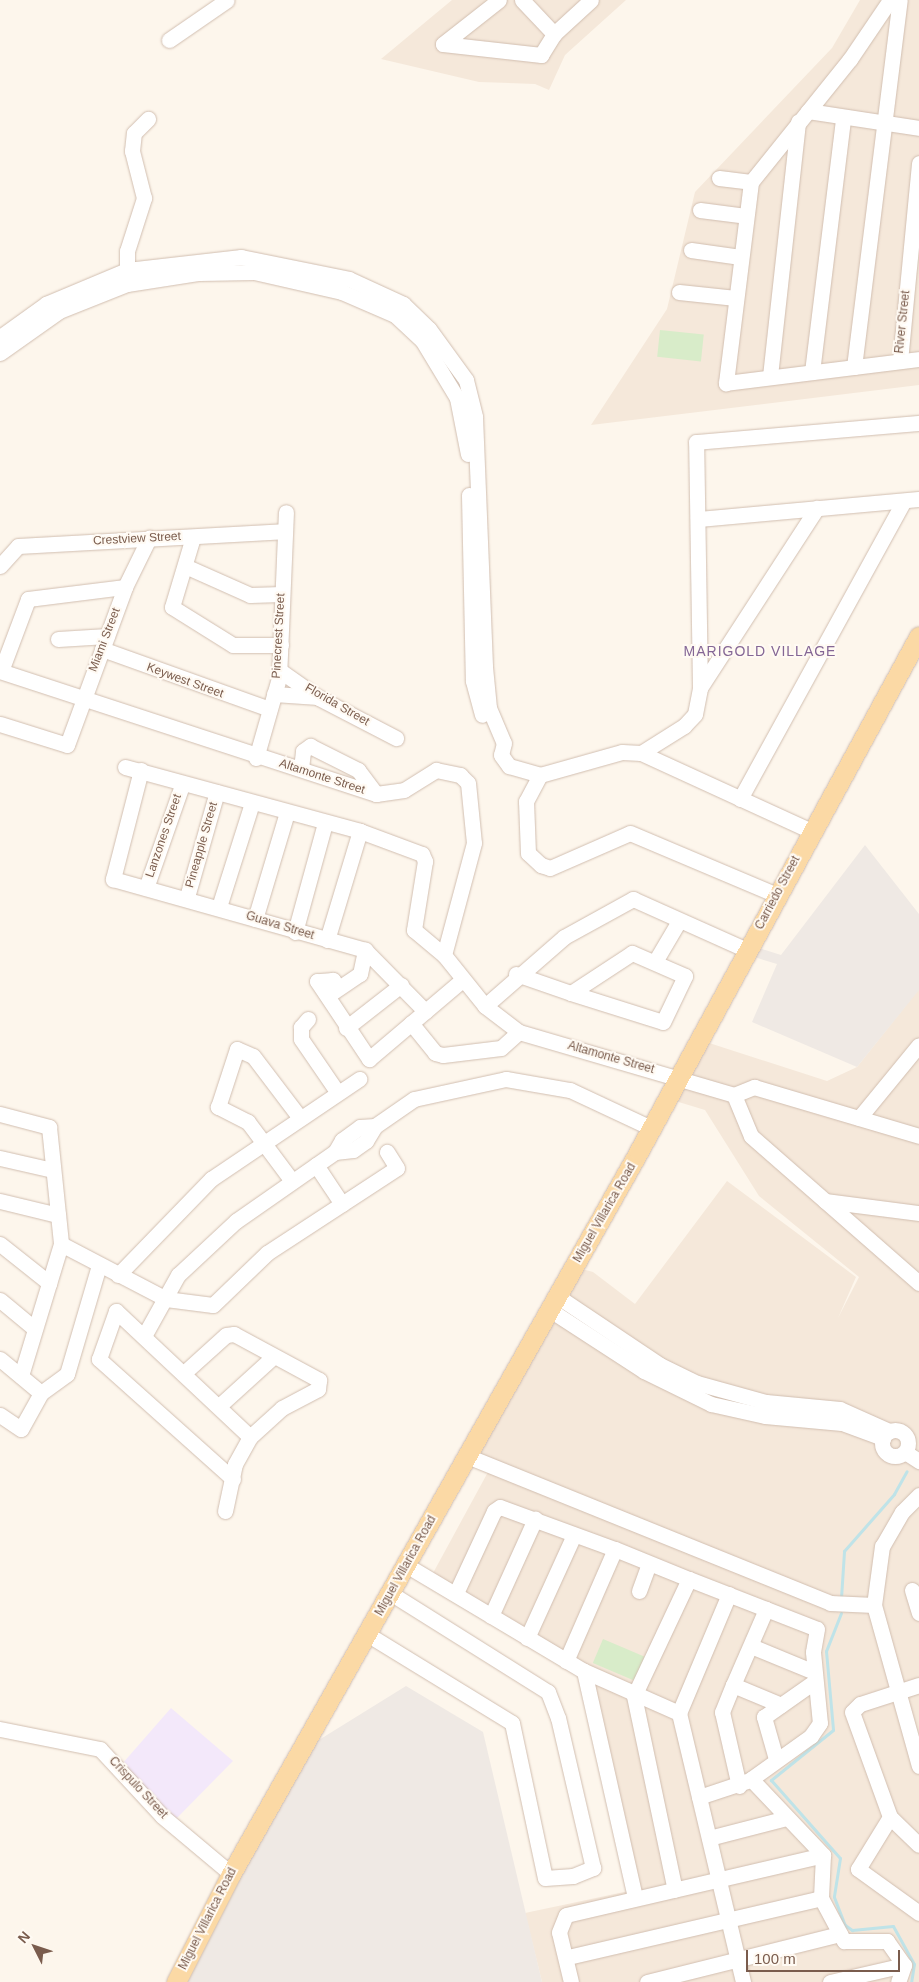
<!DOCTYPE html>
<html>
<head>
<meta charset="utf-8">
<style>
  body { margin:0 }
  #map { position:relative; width:919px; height:1982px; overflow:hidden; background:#fdf6ec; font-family:Helvetica,sans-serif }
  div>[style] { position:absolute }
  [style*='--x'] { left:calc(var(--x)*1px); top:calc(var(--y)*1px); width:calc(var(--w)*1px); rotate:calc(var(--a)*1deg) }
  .residential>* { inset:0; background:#f5e8da }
  .industrial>* { inset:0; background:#efe9e4 }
  .education>* { inset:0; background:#f3e8fa }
  .green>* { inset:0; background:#d8ecc9; transform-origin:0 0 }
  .stream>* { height:3px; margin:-1.5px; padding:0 1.5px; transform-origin:1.5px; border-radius:1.5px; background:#bfe3e8 }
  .roads { filter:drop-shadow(0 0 1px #d1beb0) drop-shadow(0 0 1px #d1beb0) }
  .minor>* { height:15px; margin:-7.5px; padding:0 7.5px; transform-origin:7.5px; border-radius:7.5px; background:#fff }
  .minor>.ring { margin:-7.5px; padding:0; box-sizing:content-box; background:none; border:15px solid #fff; border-radius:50% }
  .major>* { height:19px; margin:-9.5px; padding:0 9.5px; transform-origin:9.5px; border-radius:9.5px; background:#fbd9a5 }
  span { translate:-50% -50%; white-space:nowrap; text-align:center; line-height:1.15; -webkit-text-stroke:4px #fffaf3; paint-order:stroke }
  .street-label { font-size:12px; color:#7a5c4d }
  .neighbourhood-label { font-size:14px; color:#846695; letter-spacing:1px }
  .north { position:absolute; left:10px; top:1922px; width:50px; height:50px; -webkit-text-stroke:4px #fffaf3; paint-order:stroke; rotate:311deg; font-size:14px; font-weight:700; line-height:20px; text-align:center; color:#7a5c4d }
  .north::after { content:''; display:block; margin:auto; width:18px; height:22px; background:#7a5c4d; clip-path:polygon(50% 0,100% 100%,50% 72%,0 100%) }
  .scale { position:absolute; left:746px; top:1950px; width:154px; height:22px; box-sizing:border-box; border:2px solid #7a5c4d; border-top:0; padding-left:6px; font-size:15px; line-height:18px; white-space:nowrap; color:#7a5c4d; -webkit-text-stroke:4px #fffaf3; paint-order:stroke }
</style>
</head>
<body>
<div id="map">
  <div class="residential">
    <i style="clip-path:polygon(452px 0,626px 0,565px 55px,549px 90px,535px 84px,479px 82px,381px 59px)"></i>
    <i style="clip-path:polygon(860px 0,919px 0,919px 385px,591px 425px,667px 309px,695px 192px,832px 48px)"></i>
    <i style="clip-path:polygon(919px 989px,919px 1982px,542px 1982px,525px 1913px,629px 1891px,579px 1677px,426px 1586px,488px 1472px,474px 1464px,578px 1268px,593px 1272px,635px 1304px,727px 1181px,856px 1277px,838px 1318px,859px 1277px,759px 1196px,705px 1110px,672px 1100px,703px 1041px,827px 1081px,857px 1067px)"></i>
  </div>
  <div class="industrial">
    <i style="clip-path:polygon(865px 845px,919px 914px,919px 990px,857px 1067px,752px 1022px,777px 964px,751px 956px,756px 947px,781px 955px)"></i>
    <i style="clip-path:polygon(406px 1686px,483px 1732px,542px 1982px,184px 1982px,306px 1748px)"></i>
  </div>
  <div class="education">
    <i style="clip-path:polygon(171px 1708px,233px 1761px,173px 1822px,122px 1764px)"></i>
  </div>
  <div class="green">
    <i style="left:660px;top:330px;width:44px;height:27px;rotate:6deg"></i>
    <i style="left:603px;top:1639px;width:46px;height:26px;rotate:23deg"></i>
  </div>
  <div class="stream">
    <i style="--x:841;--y:1598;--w:47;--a:-86.3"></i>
    <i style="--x:844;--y:1551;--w:76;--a:-48.7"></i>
    <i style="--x:894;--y:1494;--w:26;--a:-61"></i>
    <i style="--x:841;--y:1613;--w:41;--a:111.5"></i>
    <i style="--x:826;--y:1651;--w:79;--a:84.9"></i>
    <i style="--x:833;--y:1730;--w:80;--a:141.1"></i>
    <i style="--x:771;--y:1780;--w:104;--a:48.5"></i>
    <i style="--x:840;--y:1858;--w:39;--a:99"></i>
    <i style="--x:834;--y:1897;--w:30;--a:69"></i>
    <i style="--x:845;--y:1925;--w:9;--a:36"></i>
    <i style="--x:852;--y:1930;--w:41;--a:-5.6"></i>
    <i style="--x:893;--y:1926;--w:43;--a:61.1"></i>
    <i style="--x:914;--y:1964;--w:18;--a:99"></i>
  </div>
  <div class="roads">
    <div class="minor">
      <i style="--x:522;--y:0;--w:47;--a:46.7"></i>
      <i style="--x:890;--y:0;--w:71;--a:124.1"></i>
      <i style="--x:850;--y:59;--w:158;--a:128.8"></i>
      <i style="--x:751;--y:182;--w:203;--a:97.1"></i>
      <i style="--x:726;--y:383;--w:194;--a:-7.1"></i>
      <i style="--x:169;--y:40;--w:70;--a:-34.6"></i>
      <i style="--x:443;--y:44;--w:99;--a:6.4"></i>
      <i style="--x:541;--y:55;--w:25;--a:-58"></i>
      <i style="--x:554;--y:34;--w:50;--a:-42.6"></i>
      <i style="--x:443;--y:44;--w:71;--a:-38.2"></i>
      <i style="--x:808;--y:111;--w:112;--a:8.7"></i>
      <i style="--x:719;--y:178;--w:32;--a:7"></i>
      <i style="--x:700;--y:210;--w:46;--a:7.4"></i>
      <i style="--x:691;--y:250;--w:50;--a:8"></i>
      <i style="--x:127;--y:280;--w:29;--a:-90"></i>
      <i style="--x:127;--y:251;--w:56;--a:-72.2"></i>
      <i style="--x:144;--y:198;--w:49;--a:-104.3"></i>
      <i style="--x:132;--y:151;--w:18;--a:-84"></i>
      <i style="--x:134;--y:133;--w:20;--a:-45"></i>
      <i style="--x:679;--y:292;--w:57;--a:6"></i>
      <i style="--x:0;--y:337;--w:57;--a:-35.7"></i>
      <i style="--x:46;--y:304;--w:88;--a:-22.8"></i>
      <i style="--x:127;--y:270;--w:115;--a:-6.5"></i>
      <i style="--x:241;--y:257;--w:110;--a:11.5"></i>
      <i style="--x:349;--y:279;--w:60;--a:24.8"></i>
      <i style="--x:403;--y:304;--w:36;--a:44"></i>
      <i style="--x:429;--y:329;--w:63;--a:54"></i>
      <i style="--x:466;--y:380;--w:38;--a:76"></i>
      <i style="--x:475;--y:417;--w:250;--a:87.7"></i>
      <i style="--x:485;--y:667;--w:41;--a:84.4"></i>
      <i style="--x:489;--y:708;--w:38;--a:67"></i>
      <i style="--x:504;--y:743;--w:12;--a:104"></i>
      <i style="--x:501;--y:755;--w:14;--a:54"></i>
      <i style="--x:509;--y:766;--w:32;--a:16"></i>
      <i style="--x:540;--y:775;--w:85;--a:-15.7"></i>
      <i style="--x:622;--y:752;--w:19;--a:3"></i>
      <i style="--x:641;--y:753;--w:187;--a:24.6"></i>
      <i style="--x:0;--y:353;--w:72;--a:-35.4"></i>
      <i style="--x:59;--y:311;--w:73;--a:-21.7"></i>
      <i style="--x:127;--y:284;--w:73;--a:-8.7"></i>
      <i style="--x:199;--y:273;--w:55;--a:-1"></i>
      <i style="--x:254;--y:272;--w:90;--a:12.8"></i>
      <i style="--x:342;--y:292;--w:58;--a:23.5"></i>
      <i style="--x:395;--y:315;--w:37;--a:43"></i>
      <i style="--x:422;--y:340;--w:68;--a:58.9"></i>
      <i style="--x:457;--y:398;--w:57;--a:78.9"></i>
      <i style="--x:900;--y:361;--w:199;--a:-84.5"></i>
      <i style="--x:854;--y:367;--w:370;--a:-82.9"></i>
      <i style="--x:812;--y:372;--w:255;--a:-83"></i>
      <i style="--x:770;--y:376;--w:256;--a:-83.7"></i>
      <i style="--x:469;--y:495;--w:186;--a:88.8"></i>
      <i style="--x:473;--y:681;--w:35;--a:75"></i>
      <i style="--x:698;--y:519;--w:222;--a:-5.2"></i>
      <i style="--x:193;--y:537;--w:73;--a:106.7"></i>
      <i style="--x:172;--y:607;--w:72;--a:31.9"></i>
      <i style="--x:233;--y:645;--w:48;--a:0"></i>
      <i style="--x:0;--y:566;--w:27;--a:-48"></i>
      <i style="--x:18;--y:546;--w:265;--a:-3.2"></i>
      <i style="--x:185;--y:566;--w:71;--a:24"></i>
      <i style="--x:250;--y:595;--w:32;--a:-2"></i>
      <i style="--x:58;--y:639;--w:49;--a:-3.5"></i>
      <i style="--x:102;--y:649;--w:178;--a:19.7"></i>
      <i style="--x:279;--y:670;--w:49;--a:35"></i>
      <i style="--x:319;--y:698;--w:87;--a:27.5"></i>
      <i style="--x:0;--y:671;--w:396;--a:18.1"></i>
      <i style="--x:376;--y:794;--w:28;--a:-8"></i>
      <i style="--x:404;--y:790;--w:38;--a:-32"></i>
      <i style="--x:436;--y:770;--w:25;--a:12"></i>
      <i style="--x:460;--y:775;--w:11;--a:45"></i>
      <i style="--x:468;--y:783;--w:60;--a:84.3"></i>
      <i style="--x:474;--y:843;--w:116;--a:105"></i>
      <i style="--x:444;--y:955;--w:65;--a:51.2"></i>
      <i style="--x:485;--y:1006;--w:43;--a:37.4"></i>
      <i style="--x:519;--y:1032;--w:224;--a:16.3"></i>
      <i style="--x:734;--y:1095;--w:22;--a:-22"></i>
      <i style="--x:754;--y:1087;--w:172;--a:16.5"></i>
      <i style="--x:1;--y:671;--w:77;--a:-69.4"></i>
      <i style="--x:28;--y:599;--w:98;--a:-7.1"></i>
      <i style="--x:700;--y:688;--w:215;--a:-57"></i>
      <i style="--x:274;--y:694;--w:44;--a:3.9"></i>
      <i style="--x:0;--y:724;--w:70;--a:17.4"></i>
      <i style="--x:67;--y:745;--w:168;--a:-69.8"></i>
      <i style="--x:125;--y:587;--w:55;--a:-63.9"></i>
      <i style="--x:641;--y:753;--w:51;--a:-32.1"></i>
      <i style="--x:684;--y:726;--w:16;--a:-47"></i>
      <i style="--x:695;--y:714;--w:26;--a:-79"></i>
      <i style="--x:700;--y:688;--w:246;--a:-90.9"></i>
      <i style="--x:696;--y:442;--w:224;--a:-4.9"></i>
      <i style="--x:256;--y:758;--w:83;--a:-74"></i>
      <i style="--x:279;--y:678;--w:166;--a:-87.6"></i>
      <i style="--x:125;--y:767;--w:244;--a:15.2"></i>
      <i style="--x:360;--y:831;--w:66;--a:20.4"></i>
      <i style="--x:422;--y:854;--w:8;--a:67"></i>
      <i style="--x:425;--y:861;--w:70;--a:99.1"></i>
      <i style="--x:414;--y:930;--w:39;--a:40"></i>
      <i style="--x:301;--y:768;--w:17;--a:-83"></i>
      <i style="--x:303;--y:751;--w:9;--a:-36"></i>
      <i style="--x:310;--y:746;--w:54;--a:26.6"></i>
      <i style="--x:358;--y:770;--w:30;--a:53"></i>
      <i style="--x:141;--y:770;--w:113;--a:104.4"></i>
      <i style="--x:113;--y:879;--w:262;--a:15.7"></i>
      <i style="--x:365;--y:950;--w:86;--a:45.5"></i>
      <i style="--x:540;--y:775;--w:30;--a:118"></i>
      <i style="--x:526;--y:801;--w:52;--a:87.8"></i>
      <i style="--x:528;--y:853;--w:18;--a:43"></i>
      <i style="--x:541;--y:865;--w:9;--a:18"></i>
      <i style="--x:550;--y:868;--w:87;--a:-23.6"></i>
      <i style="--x:630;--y:833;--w:160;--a:22.9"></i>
      <i style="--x:740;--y:799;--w:339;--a:-61.2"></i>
      <i style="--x:146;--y:888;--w:109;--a:-70.7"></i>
      <i style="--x:187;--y:897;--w:109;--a:-74.1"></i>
      <i style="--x:219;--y:907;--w:109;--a:-72.4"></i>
      <i style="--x:255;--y:919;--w:112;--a:-73.3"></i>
      <i style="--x:295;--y:932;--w:113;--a:-74.6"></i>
      <i style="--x:327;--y:940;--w:114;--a:-73.2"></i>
      <i style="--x:656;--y:960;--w:45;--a:-59.5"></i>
      <i style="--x:516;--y:974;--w:58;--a:19.1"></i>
      <i style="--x:571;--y:993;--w:96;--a:17.5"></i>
      <i style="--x:663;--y:1022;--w:51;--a:-64.4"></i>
      <i style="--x:685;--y:976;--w:58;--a:-156.5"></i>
      <i style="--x:632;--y:953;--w:73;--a:146.7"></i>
      <i style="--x:336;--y:986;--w:7;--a:-117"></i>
      <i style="--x:333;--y:980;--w:16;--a:176"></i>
      <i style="--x:317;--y:981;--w:94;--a:56.3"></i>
      <i style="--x:369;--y:1059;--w:121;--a:-40.3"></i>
      <i style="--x:330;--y:994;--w:36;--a:-34"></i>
      <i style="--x:360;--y:974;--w:25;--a:-78"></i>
      <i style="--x:485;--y:1006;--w:105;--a:-41.1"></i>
      <i style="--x:564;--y:937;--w:79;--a:-28.8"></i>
      <i style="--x:633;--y:899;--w:125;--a:24.1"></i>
      <i style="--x:308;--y:1019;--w:11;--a:131"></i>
      <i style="--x:301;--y:1027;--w:12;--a:90"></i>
      <i style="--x:301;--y:1039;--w:65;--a:55.6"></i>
      <i style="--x:411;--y:1023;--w:38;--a:51"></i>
      <i style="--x:435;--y:1053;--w:8;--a:14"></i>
      <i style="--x:443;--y:1055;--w:58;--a:-6.9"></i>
      <i style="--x:501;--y:1048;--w:24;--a:-42"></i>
      <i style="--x:346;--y:1028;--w:70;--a:-38"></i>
      <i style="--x:734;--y:1095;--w:44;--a:67.5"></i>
      <i style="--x:751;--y:1136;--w:223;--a:41.2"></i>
      <i style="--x:0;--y:1114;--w:51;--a:14.9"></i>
      <i style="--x:49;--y:1127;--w:118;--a:84.1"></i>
      <i style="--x:61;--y:1244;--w:138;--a:106.9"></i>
      <i style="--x:859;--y:1118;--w:94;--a:-50.6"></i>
      <i style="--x:335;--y:1152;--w:18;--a:-6"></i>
      <i style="--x:353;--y:1150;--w:16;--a:-35"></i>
      <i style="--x:366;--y:1141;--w:17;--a:-59"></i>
      <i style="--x:375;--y:1126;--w:47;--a:-34.7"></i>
      <i style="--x:414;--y:1099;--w:94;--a:-12.3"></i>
      <i style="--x:506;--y:1079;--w:65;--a:9.8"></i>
      <i style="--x:570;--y:1090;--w:89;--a:25.1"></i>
      <i style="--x:0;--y:1158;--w:54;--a:12.8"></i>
      <i style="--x:316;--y:1165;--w:47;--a:56.3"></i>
      <i style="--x:292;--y:1181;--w:74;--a:-126.7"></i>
      <i style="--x:248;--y:1122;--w:34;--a:-153"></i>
      <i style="--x:218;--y:1107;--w:61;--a:-71.9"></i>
      <i style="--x:237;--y:1049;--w:17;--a:24"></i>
      <i style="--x:253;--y:1056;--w:78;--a:52.8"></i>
      <i style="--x:0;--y:1201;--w:60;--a:13.6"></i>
      <i style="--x:825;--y:1201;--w:95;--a:7.3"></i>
      <i style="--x:0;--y:1244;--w:63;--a:38.5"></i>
      <i style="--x:61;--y:1244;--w:119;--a:27.6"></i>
      <i style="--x:166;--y:1299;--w:47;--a:7.3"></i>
      <i style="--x:213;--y:1305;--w:75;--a:-43.9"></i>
      <i style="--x:267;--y:1253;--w:155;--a:-33.2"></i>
      <i style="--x:397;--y:1168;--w:19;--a:-122"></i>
      <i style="--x:118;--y:1275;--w:134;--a:-45.9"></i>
      <i style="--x:211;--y:1179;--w:179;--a:-34"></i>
      <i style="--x:557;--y:1296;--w:124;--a:33.8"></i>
      <i style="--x:660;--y:1365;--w:41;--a:25.9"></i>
      <i style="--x:697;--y:1383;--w:72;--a:15.4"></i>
      <i style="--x:766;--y:1402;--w:74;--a:5.4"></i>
      <i style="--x:840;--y:1409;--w:54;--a:24.2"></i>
      <i style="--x:0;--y:1300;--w:45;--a:39.6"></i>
      <i style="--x:550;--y:1310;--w:112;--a:33"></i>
      <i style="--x:644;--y:1371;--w:75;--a:26.2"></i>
      <i style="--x:711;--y:1404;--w:55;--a:12.5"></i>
      <i style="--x:765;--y:1416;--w:77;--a:5.2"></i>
      <i style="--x:842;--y:1423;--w:44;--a:20.1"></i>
      <i style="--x:144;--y:1336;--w:70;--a:-60.9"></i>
      <i style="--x:178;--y:1275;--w:79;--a:-43"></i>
      <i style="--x:236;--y:1221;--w:121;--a:-34.9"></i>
      <i style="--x:335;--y:1152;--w:14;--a:-60"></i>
      <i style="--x:342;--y:1140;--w:22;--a:-36"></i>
      <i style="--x:360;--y:1127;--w:15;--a:-4"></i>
      <i style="--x:0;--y:1359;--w:53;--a:39.7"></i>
      <i style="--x:185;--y:1372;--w:55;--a:-42.1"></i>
      <i style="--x:226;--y:1335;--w:8;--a:-7"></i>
      <i style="--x:234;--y:1334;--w:97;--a:28.4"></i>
      <i style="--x:319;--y:1380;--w:9;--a:96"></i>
      <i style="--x:318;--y:1389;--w:41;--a:152.2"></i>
      <i style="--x:282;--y:1408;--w:43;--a:137.8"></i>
      <i style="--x:250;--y:1437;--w:31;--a:119"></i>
      <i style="--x:235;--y:1464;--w:48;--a:102"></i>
      <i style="--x:219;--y:1406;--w:74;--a:-42.3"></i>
      <i style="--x:0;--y:1415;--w:25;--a:34"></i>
      <i style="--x:21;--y:1429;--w:41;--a:-60.9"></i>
      <i style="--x:41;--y:1393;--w:32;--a:-36"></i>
      <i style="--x:67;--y:1374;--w:114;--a:-73.6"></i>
      <i class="ring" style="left:882px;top:1430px;width:11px;height:11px"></i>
      <i style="--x:905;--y:1452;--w:17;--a:33"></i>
      <i style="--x:467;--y:1456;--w:392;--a:22"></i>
      <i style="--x:830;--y:1603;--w:44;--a:2.6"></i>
      <i style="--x:233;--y:1479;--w:180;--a:-138.2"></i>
      <i style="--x:99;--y:1359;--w:51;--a:-70.5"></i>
      <i style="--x:116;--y:1311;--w:184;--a:43.2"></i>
      <i style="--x:919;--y:1495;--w:24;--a:135"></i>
      <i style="--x:902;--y:1512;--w:39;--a:120"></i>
      <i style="--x:882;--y:1546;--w:60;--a:97.7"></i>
      <i style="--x:874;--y:1605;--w:167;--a:74.4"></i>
      <i style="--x:406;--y:1565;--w:207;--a:30.8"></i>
      <i style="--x:584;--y:1671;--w:104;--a:23.9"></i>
      <i style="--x:679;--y:1713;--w:277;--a:76.6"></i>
      <i style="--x:689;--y:1579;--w:137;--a:21.3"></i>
      <i style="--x:817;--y:1629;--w:23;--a:100"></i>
      <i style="--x:813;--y:1652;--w:71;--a:84.4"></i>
      <i style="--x:820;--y:1723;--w:16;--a:125"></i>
      <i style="--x:811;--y:1736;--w:74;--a:144.4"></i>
      <i style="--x:751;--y:1779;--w:105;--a:46.5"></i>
      <i style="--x:823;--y:1855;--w:43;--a:92.7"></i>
      <i style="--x:821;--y:1898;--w:49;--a:61.9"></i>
      <i style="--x:844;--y:1941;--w:43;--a:0"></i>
      <i style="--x:887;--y:1941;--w:29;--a:55"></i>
      <i style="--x:904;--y:1965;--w:18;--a:109"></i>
      <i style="--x:912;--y:1590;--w:24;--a:73"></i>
      <i style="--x:639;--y:1591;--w:29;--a:-70"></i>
      <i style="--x:456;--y:1593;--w:90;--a:-65.1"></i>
      <i style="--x:494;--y:1511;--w:7;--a:-34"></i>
      <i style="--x:500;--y:1507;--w:122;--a:20.1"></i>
      <i style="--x:491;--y:1616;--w:107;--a:-65.6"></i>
      <i style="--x:367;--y:1634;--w:170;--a:31.5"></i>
      <i style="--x:512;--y:1723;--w:158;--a:78"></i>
      <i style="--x:545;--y:1878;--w:28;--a:-4"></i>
      <i style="--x:573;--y:1876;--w:22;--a:-22"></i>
      <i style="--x:593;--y:1868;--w:154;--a:-103.1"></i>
      <i style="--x:558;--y:1718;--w:28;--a:-111"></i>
      <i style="--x:548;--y:1692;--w:186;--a:-147.9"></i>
      <i style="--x:527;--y:1638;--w:113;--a:-65.5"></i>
      <i style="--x:751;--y:1646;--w:68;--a:22.4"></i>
      <i style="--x:566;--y:1661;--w:122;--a:-66.4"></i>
      <i style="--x:615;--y:1549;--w:80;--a:22.1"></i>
      <i style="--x:689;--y:1579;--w:129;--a:115.2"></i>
      <i style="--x:634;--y:1696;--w:198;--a:78.1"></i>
      <i style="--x:584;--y:1671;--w:232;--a:77.3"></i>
      <i style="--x:733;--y:1685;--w:83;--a:-66.5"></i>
      <i style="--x:919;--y:1685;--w:62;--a:162.1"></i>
      <i style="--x:860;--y:1704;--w:11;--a:135"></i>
      <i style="--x:852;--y:1712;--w:112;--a:70.1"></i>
      <i style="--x:890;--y:1817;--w:40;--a:44"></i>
      <i style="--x:679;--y:1713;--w:129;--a:-67.2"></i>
      <i style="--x:0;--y:1729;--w:102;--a:11.3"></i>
      <i style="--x:100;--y:1749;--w:91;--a:47.2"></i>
      <i style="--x:162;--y:1816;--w:90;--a:40"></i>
      <i style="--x:776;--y:1759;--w:44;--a:-105.9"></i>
      <i style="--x:764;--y:1717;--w:62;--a:-35.2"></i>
      <i style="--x:739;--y:1786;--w:76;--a:-102.9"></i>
      <i style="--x:722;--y:1712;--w:29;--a:-68"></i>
      <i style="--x:733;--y:1685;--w:52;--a:22.6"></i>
      <i style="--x:699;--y:1797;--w:51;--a:-18.4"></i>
      <i style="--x:890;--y:1817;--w:61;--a:121.6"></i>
      <i style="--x:858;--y:1869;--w:75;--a:35.8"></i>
      <i style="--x:709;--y:1838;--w:81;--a:-14.4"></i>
      <i style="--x:568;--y:1957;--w:260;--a:-13.1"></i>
      <i style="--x:571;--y:1982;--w:51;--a:-103.5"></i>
      <i style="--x:559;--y:1932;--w:18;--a:-68"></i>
      <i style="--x:566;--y:1915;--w:264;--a:-13.1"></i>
      <i style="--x:647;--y:1982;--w:199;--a:-14"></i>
      <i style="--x:830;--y:1982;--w:76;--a:-12.9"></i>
    </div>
    <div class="major">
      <i style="--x:176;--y:1982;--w:121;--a:-63"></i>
      <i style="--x:231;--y:1874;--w:830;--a:-60.56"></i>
      <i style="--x:639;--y:1151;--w:586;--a:-61.47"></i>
    </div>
  </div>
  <div class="street-label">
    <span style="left:903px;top:322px;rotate:-84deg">River Street</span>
    <span style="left:137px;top:539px;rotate:-3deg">Crestview Street</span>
    <span style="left:279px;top:636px;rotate:-87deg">Pinecrest Street</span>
    <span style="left:105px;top:640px;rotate:-69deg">Miami Street</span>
    <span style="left:185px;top:681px;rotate:20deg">Keywest Street</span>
    <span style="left:337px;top:705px;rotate:30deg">Florida Street</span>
    <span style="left:322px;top:777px;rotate:18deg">Altamonte Street</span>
    <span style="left:164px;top:836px;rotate:-71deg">Lanzones Street</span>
    <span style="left:202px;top:845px;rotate:-74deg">Pineapple Street</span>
    <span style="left:778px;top:893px;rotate:-62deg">Carriedo Street</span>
    <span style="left:280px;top:926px;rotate:17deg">Guava Street</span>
    <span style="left:611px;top:1058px;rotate:16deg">Altamonte Street</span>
    <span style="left:605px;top:1213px;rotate:-60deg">Miguel Villarica Road</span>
    <span style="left:406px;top:1566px;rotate:-61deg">Miguel Villarica Road</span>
    <span style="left:138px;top:1788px;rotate:47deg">Crispulo Street</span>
    <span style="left:208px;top:1919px;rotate:-63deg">Miguel Villarica Road</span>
  </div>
  <div class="neighbourhood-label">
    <span style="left:760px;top:651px">MARIGOLD VILLAGE</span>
  </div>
  <div class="north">N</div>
  <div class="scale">100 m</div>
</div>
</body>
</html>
